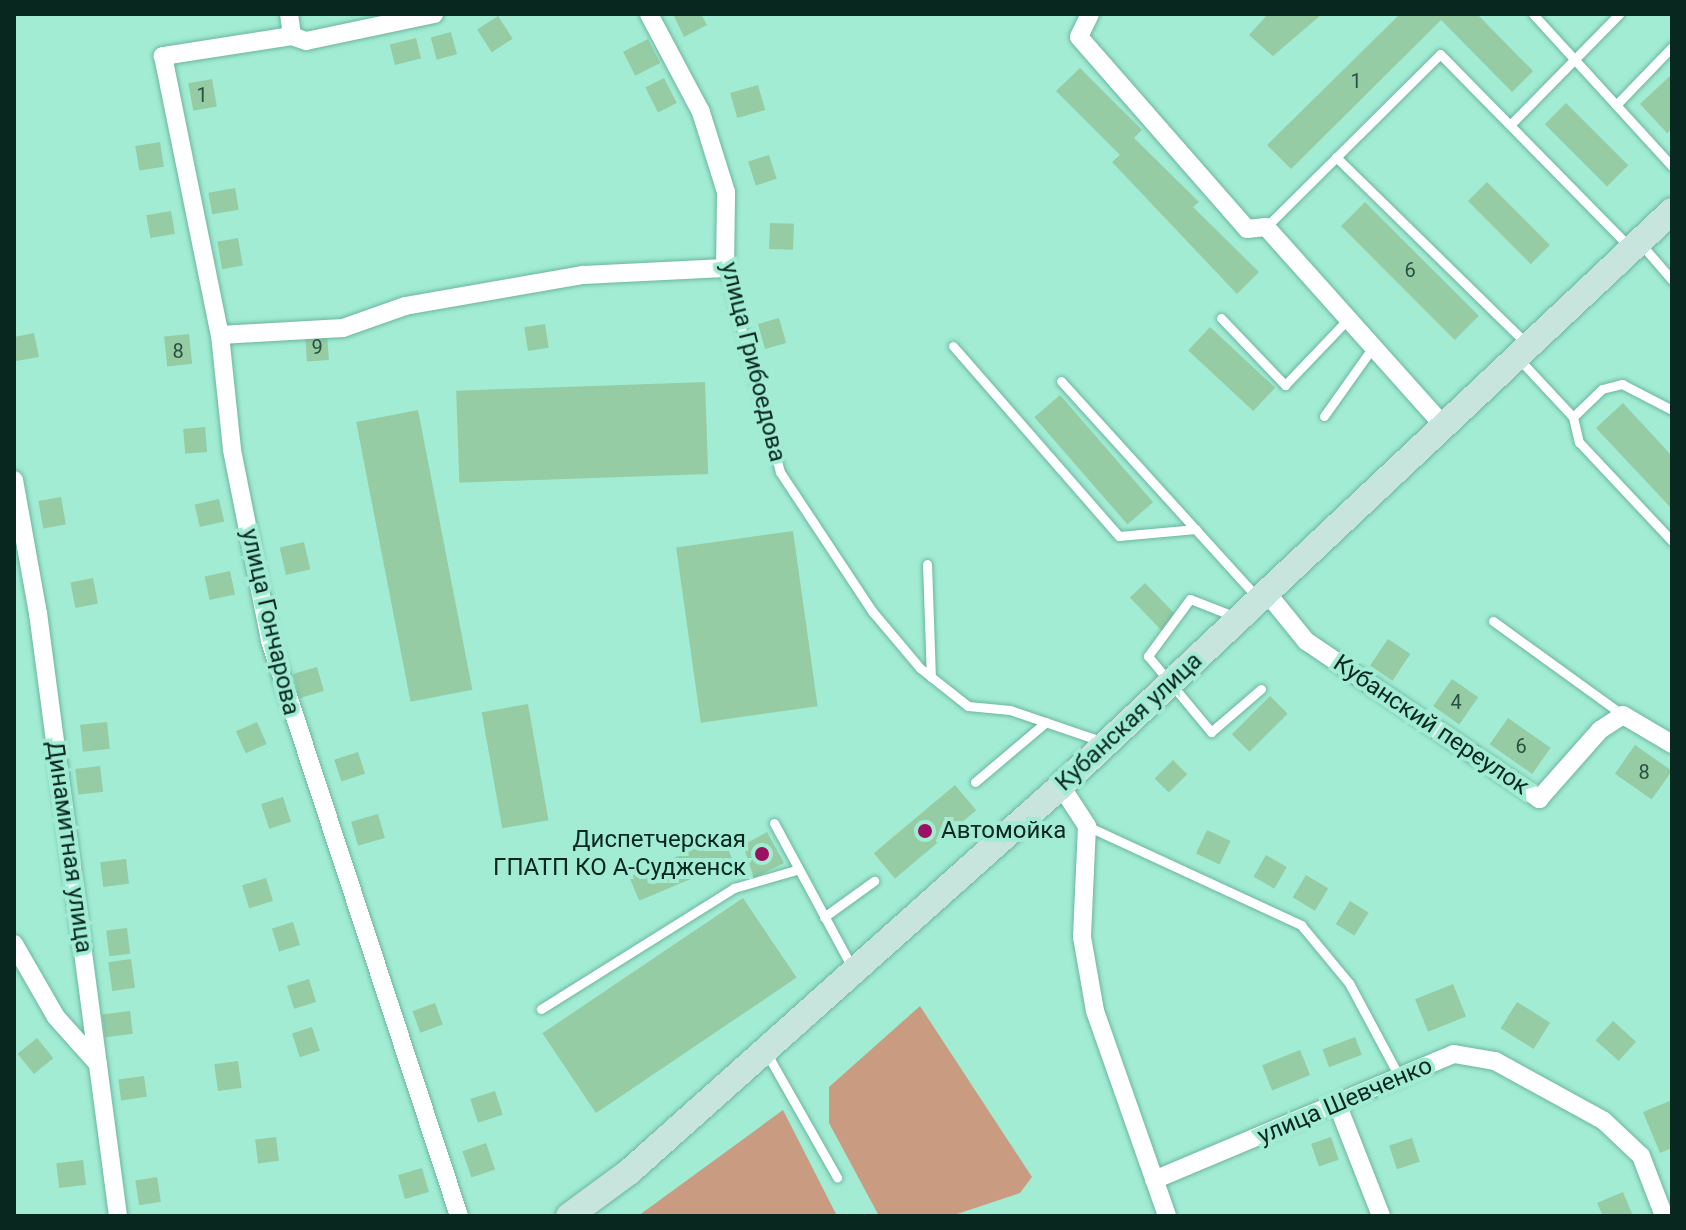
<!DOCTYPE html>
<html>
<head>
<meta charset="utf-8">
<style>
  body { margin:0 }
  #map { position:relative; width:1686px; height:1230px; overflow:hidden; background:#a2ecd4; font-family:Roboto,sans-serif }
  div>[style] { position:absolute }
  [style*='--x'] { left:calc(var(--x)*1px); top:calc(var(--y)*1px); width:calc(var(--w)*1px); rotate:calc(var(--a)*1deg) }
  .green>* { inset:0; background:#c99c81 }
  .building>* { inset:0; background:#95cca4; transform-origin:0 0 }
  .roads { filter:drop-shadow(0 0 2px #6cb59f) drop-shadow(0 0 2px #6cb59f) }
  .lane>* { height:9px; margin:-4.5px; padding:0 4.5px; transform-origin:4.5px; border-radius:4.5px; background:#fff }
  .street>* { height:18px; margin:-9px; padding:0 9px; transform-origin:9px; border-radius:9px; background:#fff }
  .secondary>* { height:26px; margin:-13px; padding:0 13px; transform-origin:13px; border-radius:13px; background:#c8e5dd }
  .dots>* { width:22px; height:22px; translate:-50% -50%; box-sizing:border-box; border:4px solid #a2ecd4; border-radius:50% }
  span { translate:-50% -50%; white-space:nowrap; text-align:center; line-height:1.15; -webkit-text-stroke:8px #a2ecd4; paint-order:stroke }
  .number-label { font-size:20px; color:#2a5040 }
  .number-label span { -webkit-text-stroke-width:0 }
  .street-label { font-size:24px; color:#07271f }
  .poi-label { font-size:24px; color:#07271f }
  .left { translate:0 -50%; text-align:left }
  .right { translate:-100% -50%; text-align:right }
  .frame { position:absolute; inset:0; border:16px solid #07271f; pointer-events:none }
</style>
</head>
<body>
<div id="map">
  <div class="green">
    <i style="clip-path:polygon(920px 1006px,1032px 1177px,1020px 1193px,951px 1216px,879px 1216px,829px 1123px,829px 1087px)"></i>
    <i style="clip-path:polygon(783px 1110px,837px 1216px,638px 1216px)"></i>
  </div>
  <div class="building">
    <i style="clip-path:polygon(673px 14px,701px 14px,707px 25px,684px 37px)"></i>
    <i style="clip-path:polygon(1268px 14px,1322px 14px,1273px 56px,1249px 35px)"></i>
    <i style="clip-path:polygon(1400px 14px,1477px 14px,1533px 71px,1512px 92px,1441px 20px,1291px 169px,1267px 145px)"></i>
    <i style="left:498px;top:16px;width:27px;height:25px;rotate:57deg"></i>
    <i style="left:451px;top:32px;width:23px;height:21px;rotate:75deg"></i>
    <i style="left:416px;top:38px;width:21px;height:27px;rotate:76deg"></i>
    <i style="left:648px;top:39px;width:27px;height:28px;rotate:63deg"></i>
    <i style="clip-path:polygon(1080px 68px,1142px 130px,1134px 138px,1199px 202px,1193px 207px,1259px 272px,1237px 294px,1112px 162px,1120px 155px,1056px 91px)"></i>
    <i style="clip-path:polygon(1672px 74px,1672px 129px,1667px 133px,1640px 104px)"></i>
    <i style="left:664px;top:78px;width:28px;height:21px;rotate:63deg"></i>
    <i style="left:212px;top:79px;width:28px;height:24px;rotate:80deg"></i>
    <i style="left:758px;top:85px;width:26px;height:29px;rotate:74deg"></i>
    <i style="left:1566px;top:103px;width:88px;height:30px;rotate:45deg"></i>
    <i style="left:160px;top:142px;width:25px;height:25px;rotate:81deg"></i>
    <i style="left:769px;top:155px;width:25px;height:22px;rotate:72deg"></i>
    <i style="left:1487px;top:182px;width:89px;height:27px;rotate:45deg"></i>
    <i style="left:235px;top:188px;width:22px;height:27px;rotate:80deg"></i>
    <i style="left:1365px;top:202px;width:161px;height:34px;rotate:45deg"></i>
    <i style="left:171px;top:211px;width:23px;height:25px;rotate:80deg"></i>
    <i style="left:770px;top:223px;width:24px;height:26px;rotate:2deg"></i>
    <i style="left:238px;top:238px;width:28px;height:21px;rotate:80deg"></i>
    <i style="left:779px;top:318px;width:26px;height:22px;rotate:74deg"></i>
    <i style="left:545px;top:324px;width:24px;height:21px;rotate:81deg"></i>
    <i style="left:1210px;top:327px;width:89px;height:32px;rotate:43deg"></i>
    <i style="clip-path:polygon(34px 333px,39px 357px,16px 361px,14px 337px)"></i>
    <i style="left:327px;top:333px;width:27px;height:22px;rotate:86deg"></i>
    <i style="left:189px;top:334px;width:30px;height:25px;rotate:84deg"></i>
    <i style="left:705px;top:382px;width:92px;height:249px;rotate:88deg"></i>
    <i style="left:1060px;top:395px;width:142px;height:34px;rotate:49deg"></i>
    <i style="clip-path:polygon(1623px 403px,1672px 456px,1672px 509px,1596px 428px)"></i>
    <i style="left:418px;top:410px;width:285px;height:63px;rotate:79deg"></i>
    <i style="left:205px;top:427px;width:25px;height:22px;rotate:85deg"></i>
    <i style="left:61px;top:497px;width:28px;height:23px;rotate:80deg"></i>
    <i style="left:219px;top:499px;width:23px;height:25px;rotate:77deg"></i>
    <i style="left:793px;top:531px;width:177px;height:118px;rotate:82deg"></i>
    <i style="left:304px;top:542px;width:28px;height:25px;rotate:77deg"></i>
    <i style="left:230px;top:571px;width:24px;height:26px;rotate:78deg"></i>
    <i style="left:93px;top:578px;width:26px;height:23px;rotate:79deg"></i>
    <i style="left:1145px;top:583px;width:46px;height:21px;rotate:46deg"></i>
    <i style="left:1388px;top:639px;width:27px;height:32px;rotate:34deg"></i>
    <i style="left:317px;top:667px;width:25px;height:25px;rotate:74deg"></i>
    <i style="left:1452px;top:679px;width:32px;height:33px;rotate:35deg"></i>
    <i style="left:1270px;top:696px;width:25px;height:54px;rotate:45deg"></i>
    <i style="left:528px;top:704px;width:118px;height:47px;rotate:80deg"></i>
    <i style="left:1508px;top:718px;width:52px;height:32px;rotate:35deg"></i>
    <i style="left:107px;top:722px;width:27px;height:27px;rotate:84deg"></i>
    <i style="left:257px;top:722px;width:24px;height:23px;rotate:66deg"></i>
    <i style="left:1635px;top:745px;width:45px;height:35px;rotate:35deg"></i>
    <i style="left:358px;top:752px;width:23px;height:25px;rotate:72deg"></i>
    <i style="left:1173px;top:760px;width:20px;height:26px;rotate:45deg"></i>
    <i style="left:100px;top:766px;width:26px;height:25px;rotate:83deg"></i>
    <i style="left:955px;top:785px;width:33px;height:106px;rotate:50deg"></i>
    <i style="left:283px;top:797px;width:26px;height:23px;rotate:72deg"></i>
    <i style="left:378px;top:814px;width:25px;height:28px;rotate:74deg"></i>
    <i style="left:1207px;top:830px;width:26px;height:26px;rotate:25deg"></i>
    <i style="clip-path:polygon(767px 832px,784px 863px,754px 878px,743px 845px)"></i>
    <i style="left:723px;top:837px;width:26px;height:102px;rotate:67deg"></i>
    <i style="left:1266px;top:855px;width:24px;height:25px;rotate:30deg"></i>
    <i style="left:126px;top:859px;width:25px;height:26px;rotate:83deg"></i>
    <i style="left:1306px;top:875px;width:26px;height:26px;rotate:31deg"></i>
    <i style="left:266px;top:878px;width:24px;height:25px;rotate:73deg"></i>
    <i style="left:743px;top:898px;width:96px;height:242px;rotate:56deg"></i>
    <i style="left:1350px;top:901px;width:22px;height:27px;rotate:32deg"></i>
    <i style="left:293px;top:922px;width:24px;height:22px;rotate:73deg"></i>
    <i style="left:127px;top:928px;width:26px;height:21px;rotate:83deg"></i>
    <i style="left:131px;top:959px;width:29px;height:23px;rotate:82deg"></i>
    <i style="left:309px;top:979px;width:24px;height:23px;rotate:73deg"></i>
    <i style="left:1453px;top:984px;width:35px;height:41px;rotate:68deg"></i>
    <i style="left:1517px;top:1002px;width:39px;height:31px;rotate:32deg"></i>
    <i style="left:435px;top:1003px;width:23px;height:24px;rotate:70deg"></i>
    <i style="left:130px;top:1011px;width:23px;height:28px;rotate:83deg"></i>
    <i style="left:1613px;top:1021px;width:31px;height:26px;rotate:42deg"></i>
    <i style="left:312px;top:1027px;width:25px;height:21px;rotate:72deg"></i>
    <i style="left:1355px;top:1037px;width:19px;height:35px;rotate:69deg"></i>
    <i style="left:37px;top:1038px;width:26px;height:25px;rotate:51deg"></i>
    <i style="left:1300px;top:1050px;width:27px;height:41px;rotate:68deg"></i>
    <i style="left:238px;top:1061px;width:27px;height:24px;rotate:82deg"></i>
    <i style="left:144px;top:1076px;width:21px;height:26px;rotate:82deg"></i>
    <i style="left:495px;top:1091px;width:25px;height:26px;rotate:72deg"></i>
    <i style="clip-path:polygon(1672px 1100px,1672px 1148px,1660px 1153px,1643px 1112px)"></i>
    <i style="left:276px;top:1137px;width:24px;height:21px;rotate:83deg"></i>
    <i style="left:1331px;top:1137px;width:24px;height:21px;rotate:71deg"></i>
    <i style="left:1412px;top:1138px;width:25px;height:24px;rotate:72deg"></i>
    <i style="left:486px;top:1143px;width:28px;height:25px;rotate:71deg"></i>
    <i style="left:83px;top:1160px;width:25px;height:27px;rotate:83deg"></i>
    <i style="left:422px;top:1168px;width:25px;height:25px;rotate:74deg"></i>
    <i style="left:157px;top:1177px;width:25px;height:22px;rotate:81deg"></i>
    <i style="clip-path:polygon(1623px 1192px,1633px 1216px,1603px 1216px,1597px 1203px)"></i>
  </div>
  <div class="roads">
    <div class="lane">
      <i style="--x:1533;--y:14;--w:206;--a:47.6"></i>
      <i style="--x:1616;--y:105;--w:81;--a:-46"></i>
      <i style="--x:1510;--y:125;--w:156;--a:-45.5"></i>
      <i style="--x:1336;--y:157;--w:269;--a:44.4"></i>
      <i style="--x:1266;--y:227;--w:245;--a:-44.8"></i>
      <i style="--x:1440;--y:54;--w:269;--a:45.5"></i>
      <i style="--x:1641;--y:244;--w:48;--a:49.3"></i>
      <i style="--x:725;--y:268;--w:211;--a:74.9"></i>
      <i style="--x:780;--y:472;--w:167;--a:56.5"></i>
      <i style="--x:872;--y:611;--w:75;--a:49.9"></i>
      <i style="--x:920;--y:668;--w:61;--a:38.4"></i>
      <i style="--x:968;--y:706;--w:42;--a:5.4"></i>
      <i style="--x:1010;--y:710;--w:96;--a:18.8"></i>
      <i style="--x:1221;--y:318;--w:93;--a:46.3"></i>
      <i style="--x:1285;--y:385;--w:91;--a:-46.3"></i>
      <i style="--x:953;--y:346;--w:252;--a:48.9"></i>
      <i style="--x:1119;--y:536;--w:77;--a:-5.2"></i>
      <i style="--x:1518;--y:358;--w:81;--a:47"></i>
      <i style="--x:1573;--y:417;--w:26;--a:77"></i>
      <i style="--x:1579;--y:442;--w:136;--a:46.8"></i>
      <i style="--x:1061;--y:381;--w:292;--a:47.8"></i>
      <i style="--x:1324;--y:416;--w:85;--a:-54.6"></i>
      <i style="--x:1573;--y:417;--w:40;--a:-44"></i>
      <i style="--x:1602;--y:389;--w:21;--a:-14"></i>
      <i style="--x:1622;--y:384;--w:56;--a:27.5"></i>
      <i style="--x:927;--y:564;--w:113;--a:88"></i>
      <i style="--x:1236;--y:617;--w:49;--a:-158.6"></i>
      <i style="--x:1190;--y:599;--w:71;--a:126.4"></i>
      <i style="--x:1148;--y:656;--w:99;--a:50.3"></i>
      <i style="--x:1211;--y:732;--w:66;--a:-40.7"></i>
      <i style="--x:1493;--y:621;--w:160;--a:35.9"></i>
      <i style="--x:975;--y:782;--w:93;--a:-40.2"></i>
      <i style="--x:774;--y:823;--w:166;--a:61.6"></i>
      <i style="--x:1087;--y:826;--w:236;--a:24.8"></i>
      <i style="--x:1301;--y:925;--w:75;--a:50.4"></i>
      <i style="--x:1349;--y:983;--w:108;--a:61.8"></i>
      <i style="--x:824;--y:917;--w:62;--a:-35.8"></i>
      <i style="--x:541;--y:1009;--w:228;--a:-32.1"></i>
      <i style="--x:734;--y:888;--w:65;--a:-16.2"></i>
      <i style="--x:767;--y:1054;--w:142;--a:60.4"></i>
    </div>
    <div class="street">
      <i style="--x:289;--y:14;--w:22;--a:82"></i>
      <i style="--x:292;--y:36;--w:15;--a:20"></i>
      <i style="--x:306;--y:41;--w:131;--a:-11.9"></i>
      <i style="--x:1090;--y:14;--w:25;--a:116"></i>
      <i style="--x:1079;--y:37;--w:255;--a:48.8"></i>
      <i style="--x:1247;--y:229;--w:19;--a:-6"></i>
      <i style="--x:1266;--y:227;--w:264;--a:48.2"></i>
      <i style="--x:292;--y:36;--w:131;--a:171.2"></i>
      <i style="--x:163;--y:56;--w:285;--a:78.5"></i>
      <i style="--x:220;--y:335;--w:116;--a:84"></i>
      <i style="--x:232;--y:450;--w:195;--a:78.7"></i>
      <i style="--x:270;--y:641;--w:605;--a:71.8"></i>
      <i style="--x:220;--y:335;--w:123;--a:-3.3"></i>
      <i style="--x:343;--y:328;--w:66;--a:-19.5"></i>
      <i style="--x:405;--y:306;--w:181;--a:-9.9"></i>
      <i style="--x:583;--y:275;--w:142;--a:-2.8"></i>
      <i style="--x:725;--y:268;--w:76;--a:-89.2"></i>
      <i style="--x:726;--y:192;--w:84;--a:-107.4"></i>
      <i style="--x:701;--y:112;--w:111;--a:-118"></i>
      <i style="--x:14;--y:480;--w:135;--a:79.8"></i>
      <i style="--x:38;--y:613;--w:608;--a:82.44"></i>
      <i style="--x:1267;--y:593;--w:62;--a:50.9"></i>
      <i style="--x:1306;--y:641;--w:282;--a:34.1"></i>
      <i style="--x:1539;--y:799;--w:92;--a:-48.5"></i>
      <i style="--x:1600;--y:730;--w:27;--a:-33"></i>
      <i style="--x:1623;--y:715;--w:57;--a:30.6"></i>
      <i style="--x:1061;--y:786;--w:48;--a:57"></i>
      <i style="--x:1087;--y:826;--w:111;--a:92.6"></i>
      <i style="--x:1082;--y:937;--w:75;--a:80"></i>
      <i style="--x:1095;--y:1011;--w:217;--a:70.6"></i>
      <i style="--x:14;--y:944;--w:84;--a:60.1"></i>
      <i style="--x:56;--y:1017;--w:63;--a:48.2"></i>
      <i style="--x:1338;--y:1106;--w:118;--a:68.6"></i>
      <i style="--x:1154;--y:1180;--w:325;--a:-22.8"></i>
      <i style="--x:1454;--y:1054;--w:42;--a:9.7"></i>
      <i style="--x:1495;--y:1061;--w:124;--a:28.8"></i>
      <i style="--x:1604;--y:1121;--w:51;--a:43.4"></i>
      <i style="--x:1641;--y:1156;--w:64;--a:69"></i>
    </div>
    <div class="secondary">
      <i style="--x:569;--y:1216;--w:74;--a:-36.3"></i>
      <i style="--x:629;--y:1172;--w:579;--a:-41.78"></i>
      <i style="--x:1061;--y:786;--w:839;--a:-43.26"></i>
    </div>
  </div>
  <div class="dots">
    <i style="left:925px;top:831px;background:#9b1061"></i>
    <i style="left:762px;top:854px;background:#9b1061"></i>
  </div>
  <div class="number-label">
    <span style="left:1356px;top:81px">1</span>
    <span style="left:202px;top:95px">1</span>
    <span style="left:1410px;top:270px">6</span>
    <span style="left:317px;top:347px">9</span>
    <span style="left:178px;top:351px">8</span>
    <span style="left:1456px;top:702px">4</span>
    <span style="left:1521px;top:746px">6</span>
    <span style="left:1644px;top:772px">8</span>
  </div>
  <div class="street-label">
    <span style="left:753px;top:362px;rotate:76deg">улица Грибоедова</span>
    <span style="left:270px;top:622px;rotate:77deg">улица Гончарова</span>
    <span style="left:1129px;top:722px;rotate:-43deg">Кубанская улица</span>
    <span style="left:1431px;top:725px;rotate:34deg">Кубанский переулок</span>
    <span style="left:69px;top:847px;rotate:82deg">Динамитная улица</span>
    <span style="left:1345px;top:1101px;rotate:-23deg">улица Шевченко</span>
  </div>
  <div class="poi-label">
    <span class="left" style="left:941px;top:831px">Автомойка</span>
    <span class="right" style="left:746px;top:854px">Диспетчерская<br>ГПАТП КО А-Судженск</span>
  </div>
  <div class="frame"></div>
</div>
</body>
</html>
